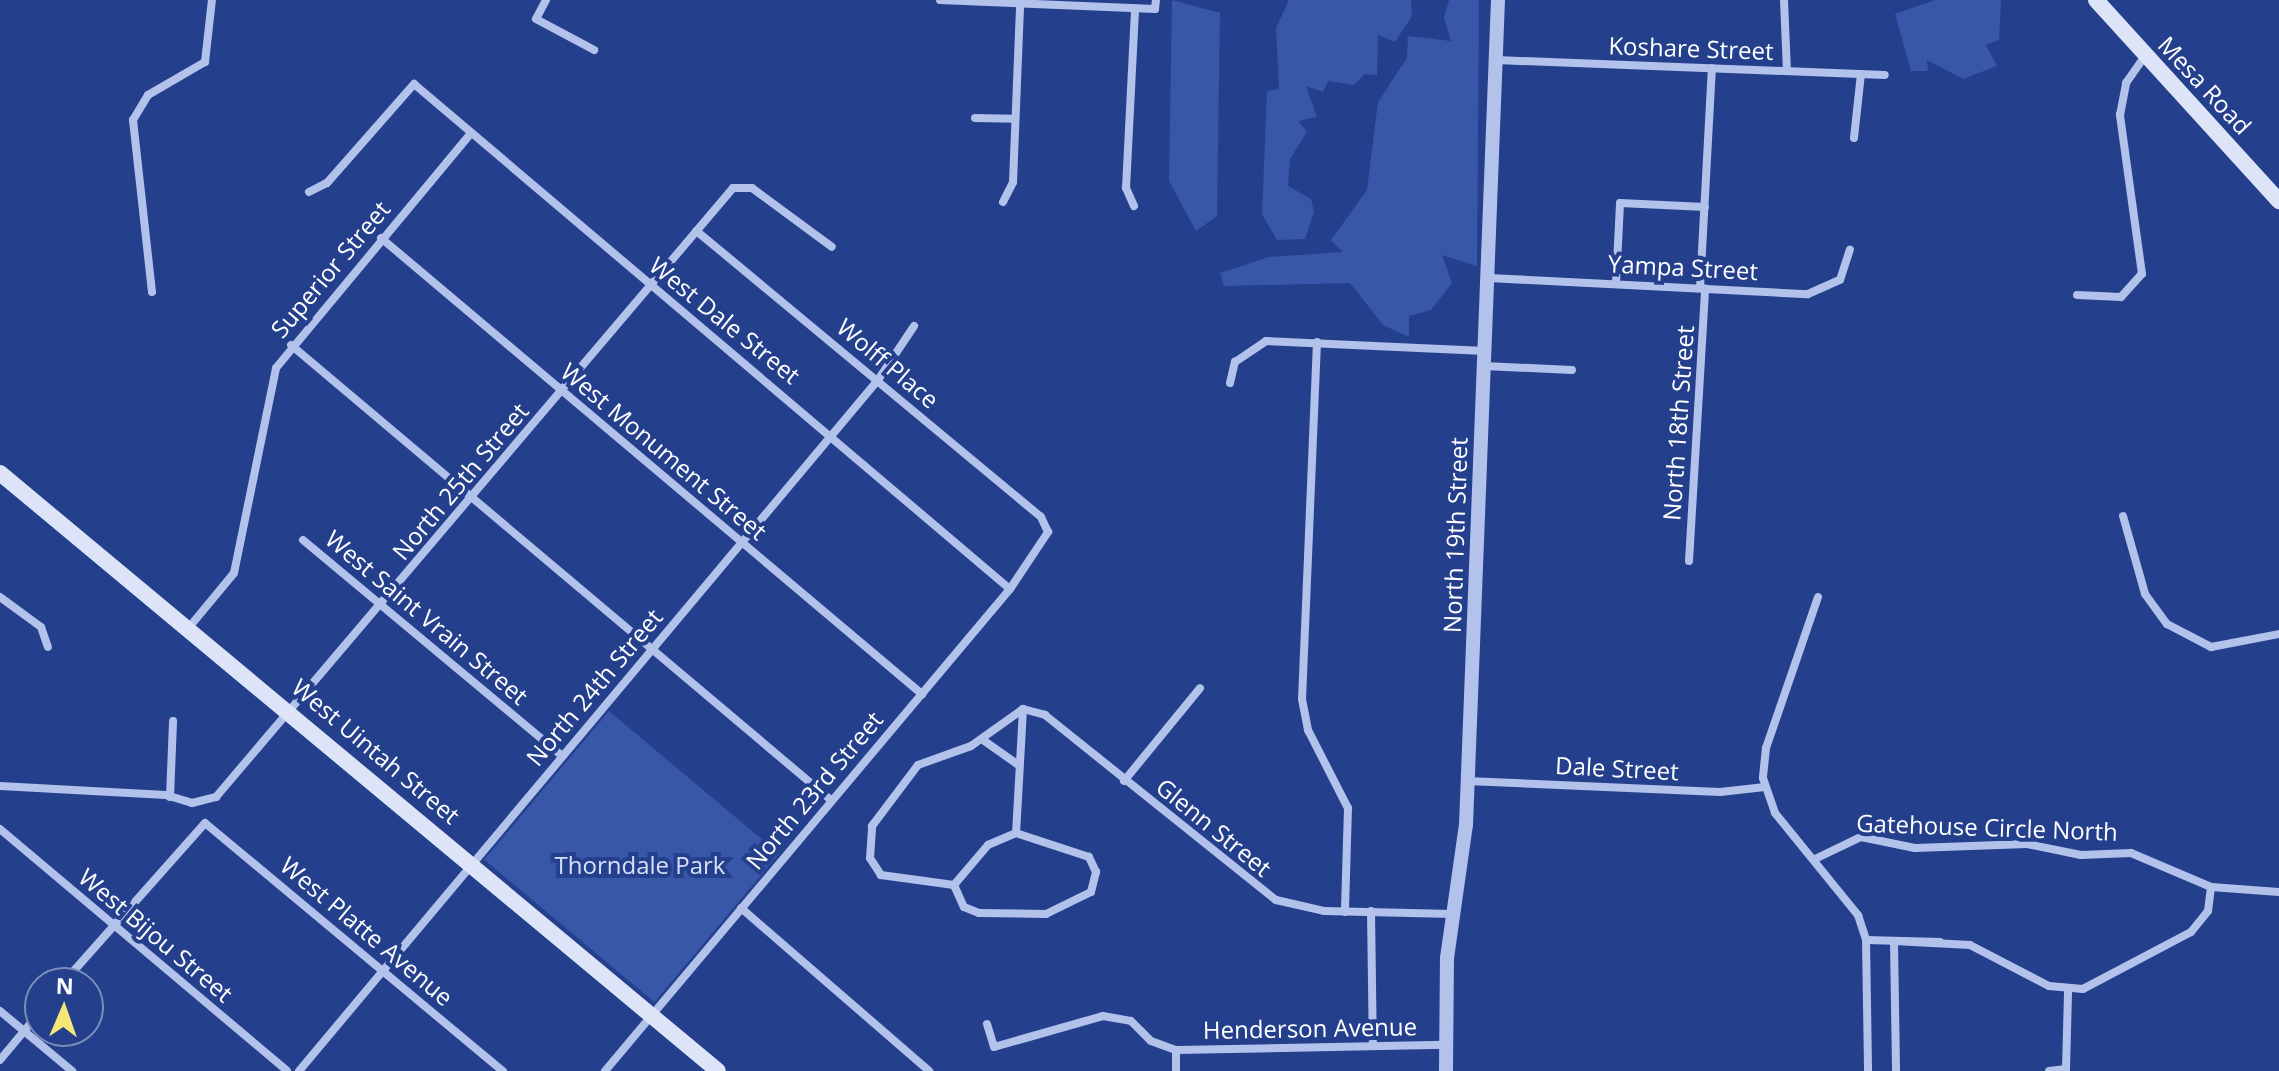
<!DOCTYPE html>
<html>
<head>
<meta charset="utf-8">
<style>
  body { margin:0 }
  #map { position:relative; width:2279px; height:1071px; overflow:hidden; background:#243f8c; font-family:"Open Sans",sans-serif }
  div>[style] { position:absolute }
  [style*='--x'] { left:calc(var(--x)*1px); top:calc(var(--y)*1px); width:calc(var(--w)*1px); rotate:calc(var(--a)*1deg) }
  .green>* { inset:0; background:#3857a9; transform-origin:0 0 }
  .minor>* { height:8px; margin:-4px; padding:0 4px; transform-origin:4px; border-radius:4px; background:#b2c2eb }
  .tertiary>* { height:14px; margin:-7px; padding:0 7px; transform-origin:7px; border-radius:7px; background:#b2c2eb }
  .secondary>* { height:16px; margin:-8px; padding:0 8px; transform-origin:8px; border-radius:8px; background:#dde4f8 }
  span { translate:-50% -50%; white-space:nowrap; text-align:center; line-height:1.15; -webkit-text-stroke:8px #243f8c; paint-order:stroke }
  .street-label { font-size:24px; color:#fff }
  .park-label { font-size:24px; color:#d7e0f8 }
  .north { position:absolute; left:24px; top:967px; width:80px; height:80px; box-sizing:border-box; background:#243f8c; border:2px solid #7c8cba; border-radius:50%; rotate:2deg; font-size:22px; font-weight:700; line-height:32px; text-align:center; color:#fff }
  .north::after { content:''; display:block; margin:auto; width:28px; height:36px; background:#f5e776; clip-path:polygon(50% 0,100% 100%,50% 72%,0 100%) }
</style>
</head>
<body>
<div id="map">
  <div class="green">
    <i style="clip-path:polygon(1172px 0,1220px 13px,1217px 216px,1196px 231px,1169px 181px)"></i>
    <i style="clip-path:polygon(1289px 0,1411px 0,1412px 16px,1395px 42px,1378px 35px,1377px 75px,1365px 74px,1354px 85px,1328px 81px,1323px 92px,1306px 86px,1317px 117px,1298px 121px,1307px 132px,1290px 159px,1288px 186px,1311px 199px,1314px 212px,1305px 239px,1277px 240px,1262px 214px,1267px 91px,1279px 89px,1276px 28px)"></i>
    <i style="clip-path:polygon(1449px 0,1479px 0,1477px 266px,1442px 255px,1452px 283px,1431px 310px,1409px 316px,1409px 337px,1383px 325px,1350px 283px,1224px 286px,1220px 273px,1269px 257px,1343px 252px,1331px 240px,1367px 190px,1378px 102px,1407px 58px,1408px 36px,1451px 41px,1444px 18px)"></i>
    <i style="clip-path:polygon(1935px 0,2001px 0,1999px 40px,1986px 45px,1997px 66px,1963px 79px,1927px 60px,1928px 71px,1911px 71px,1895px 14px)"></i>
    <i style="left:609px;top:711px;width:222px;height:194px;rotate:40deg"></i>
  </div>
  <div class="minor">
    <i style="--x:546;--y:0;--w:21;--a:118"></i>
    <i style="--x:536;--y:19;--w:66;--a:28.1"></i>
    <i style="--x:940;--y:0;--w:215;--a:2.4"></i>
    <i style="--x:1155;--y:9;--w:9;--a:-84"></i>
    <i style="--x:1784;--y:0;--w:71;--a:87.6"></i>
    <i style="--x:1496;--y:60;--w:389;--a:2.2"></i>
    <i style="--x:975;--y:118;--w:39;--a:1"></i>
    <i style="--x:1854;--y:138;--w:64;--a:-83.8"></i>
    <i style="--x:309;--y:192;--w:20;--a:-27"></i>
    <i style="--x:327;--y:183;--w:132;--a:-48.7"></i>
    <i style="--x:414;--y:84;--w:781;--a:40.28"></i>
    <i style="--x:1003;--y:202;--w:22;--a:-63"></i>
    <i style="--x:1013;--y:182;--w:177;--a:-87.7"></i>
    <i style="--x:1134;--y:206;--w:20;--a:-114"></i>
    <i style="--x:1126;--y:188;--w:180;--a:-87.1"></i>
    <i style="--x:381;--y:238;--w:708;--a:40.13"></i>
    <i style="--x:1489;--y:278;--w:319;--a:2.9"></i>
    <i style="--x:1808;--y:294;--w:35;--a:-24"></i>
    <i style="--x:1840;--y:280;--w:32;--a:-72"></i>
    <i style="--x:1616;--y:283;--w:80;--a:-87.1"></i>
    <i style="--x:1620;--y:203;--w:85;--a:2.7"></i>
    <i style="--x:1700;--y:288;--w:220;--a:-86.9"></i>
    <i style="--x:152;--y:292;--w:173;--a:-96.3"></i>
    <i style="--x:133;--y:120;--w:29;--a:-59"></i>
    <i style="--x:148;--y:95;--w:66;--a:-30.1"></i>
    <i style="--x:205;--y:62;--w:62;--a:-83.6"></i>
    <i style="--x:2077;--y:295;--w:44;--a:2.6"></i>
    <i style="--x:2121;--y:297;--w:31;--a:-48"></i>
    <i style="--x:2142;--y:274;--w:161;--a:-97.9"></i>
    <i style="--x:2120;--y:115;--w:33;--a:-79"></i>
    <i style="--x:2126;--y:83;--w:33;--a:-55"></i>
    <i style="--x:1317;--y:342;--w:357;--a:92.4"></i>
    <i style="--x:1302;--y:699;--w:32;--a:79"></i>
    <i style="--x:1308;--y:730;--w:88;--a:62.9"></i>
    <i style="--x:1348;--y:808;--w:104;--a:91.7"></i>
    <i style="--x:291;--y:345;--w:706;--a:40.12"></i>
    <i style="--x:1484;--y:366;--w:88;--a:2.6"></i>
    <i style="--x:1230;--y:383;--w:22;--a:-77"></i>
    <i style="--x:1235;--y:362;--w:37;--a:-34"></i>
    <i style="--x:1266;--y:341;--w:219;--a:2.6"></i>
    <i style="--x:2123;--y:516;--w:81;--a:74.2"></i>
    <i style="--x:2145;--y:594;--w:37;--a:54"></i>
    <i style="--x:2167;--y:624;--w:50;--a:27.6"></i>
    <i style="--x:2211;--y:647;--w:69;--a:-10.8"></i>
    <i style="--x:303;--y:540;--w:337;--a:39.8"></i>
    <i style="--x:1689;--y:561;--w:273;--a:-86.6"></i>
    <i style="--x:0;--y:597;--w:51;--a:36.2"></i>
    <i style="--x:41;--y:627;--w:21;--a:71"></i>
    <i style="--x:1818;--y:597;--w:160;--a:109"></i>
    <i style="--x:1766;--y:748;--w:30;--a:96"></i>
    <i style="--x:1763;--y:778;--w:37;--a:71"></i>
    <i style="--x:1775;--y:813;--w:132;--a:50.9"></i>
    <i style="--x:1858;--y:915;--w:26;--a:72"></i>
    <i style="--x:1866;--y:940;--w:131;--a:89.1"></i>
    <i style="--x:191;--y:625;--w:67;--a:-50.4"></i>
    <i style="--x:234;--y:573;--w:209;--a:-78.4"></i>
    <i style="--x:276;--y:368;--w:305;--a:-50.3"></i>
    <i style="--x:1023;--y:709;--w:124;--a:93.2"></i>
    <i style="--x:1016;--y:833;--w:30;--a:157"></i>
    <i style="--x:988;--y:845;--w:52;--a:130.4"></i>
    <i style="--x:954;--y:885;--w:74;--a:-172.2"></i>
    <i style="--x:881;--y:875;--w:20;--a:-123"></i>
    <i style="--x:870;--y:858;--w:32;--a:-86"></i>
    <i style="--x:872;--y:826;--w:76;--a:-53"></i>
    <i style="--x:918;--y:765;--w:56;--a:-19.7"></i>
    <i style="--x:971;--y:746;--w:64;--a:-35.4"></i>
    <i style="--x:1023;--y:709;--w:23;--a:15"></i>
    <i style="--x:1045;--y:715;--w:296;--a:38.7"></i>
    <i style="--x:1276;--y:900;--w:49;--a:12.9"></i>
    <i style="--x:1324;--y:911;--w:129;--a:1.3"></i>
    <i style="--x:983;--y:740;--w:42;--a:35.2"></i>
    <i style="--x:1124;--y:781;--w:120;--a:-50.7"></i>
    <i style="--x:1467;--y:781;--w:253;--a:2.5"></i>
    <i style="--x:1720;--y:792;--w:45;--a:-6.3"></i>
    <i style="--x:0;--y:786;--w:166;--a:3.1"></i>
    <i style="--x:166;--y:795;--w:27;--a:17"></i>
    <i style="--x:192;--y:803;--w:25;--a:-14"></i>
    <i style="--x:216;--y:797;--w:799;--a:-49.67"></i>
    <i style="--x:733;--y:188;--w:19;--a:0"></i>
    <i style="--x:752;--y:188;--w:99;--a:36.4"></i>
    <i style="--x:170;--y:797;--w:76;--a:-87.7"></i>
    <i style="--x:0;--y:829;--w:375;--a:40.1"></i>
    <i style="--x:1815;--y:859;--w:51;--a:-25.6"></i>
    <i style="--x:1861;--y:837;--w:55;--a:11.5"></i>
    <i style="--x:1915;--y:848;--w:112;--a:-2"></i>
    <i style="--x:2027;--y:844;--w:55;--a:11.5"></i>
    <i style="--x:2081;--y:855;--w:50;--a:-2.3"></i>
    <i style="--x:2131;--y:853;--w:87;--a:23"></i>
    <i style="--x:2211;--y:887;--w:24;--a:97"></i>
    <i style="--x:2208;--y:911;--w:27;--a:129"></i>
    <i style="--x:2191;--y:932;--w:122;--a:152.2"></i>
    <i style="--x:2083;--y:989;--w:34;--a:-175"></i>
    <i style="--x:2049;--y:986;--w:89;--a:-152.6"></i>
    <i style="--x:1970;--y:945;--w:76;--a:-177"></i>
    <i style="--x:954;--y:885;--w:24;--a:66"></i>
    <i style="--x:964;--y:907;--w:16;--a:22"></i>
    <i style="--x:979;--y:913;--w:67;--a:0.9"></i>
    <i style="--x:1046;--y:914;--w:50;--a:-26.1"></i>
    <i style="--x:1091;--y:892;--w:21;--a:-76"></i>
    <i style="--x:1096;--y:872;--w:17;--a:-115"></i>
    <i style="--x:1089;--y:857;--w:77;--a:-161.8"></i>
    <i style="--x:2211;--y:887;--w:68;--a:4.2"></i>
    <i style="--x:741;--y:908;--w:249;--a:40.9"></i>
    <i style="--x:1371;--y:911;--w:135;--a:89.2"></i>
    <i style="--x:1866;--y:940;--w:74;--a:1.5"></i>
    <i style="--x:1894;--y:941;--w:130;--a:89.1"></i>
    <i style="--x:63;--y:983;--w:214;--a:-48.4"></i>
    <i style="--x:205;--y:823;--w:388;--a:39.8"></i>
    <i style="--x:0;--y:1011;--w:94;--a:39.8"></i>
    <i style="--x:987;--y:1024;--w:24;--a:73"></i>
    <i style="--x:994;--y:1047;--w:113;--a:-15.9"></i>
    <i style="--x:1103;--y:1016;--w:28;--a:10"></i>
    <i style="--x:1131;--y:1021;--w:28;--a:45"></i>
    <i style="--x:1151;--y:1041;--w:27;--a:20"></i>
    <i style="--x:1176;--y:1050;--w:270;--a:-1.1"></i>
    <i style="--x:1176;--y:1050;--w:21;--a:90"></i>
    <i style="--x:0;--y:1060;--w:62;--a:-50.2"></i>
    <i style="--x:299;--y:1071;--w:902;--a:-50.04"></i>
    <i style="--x:878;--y:380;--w:65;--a:-56.3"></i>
    <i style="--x:605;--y:1071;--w:630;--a:-49.96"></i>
    <i style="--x:1010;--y:589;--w:69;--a:-56.3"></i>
    <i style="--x:1048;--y:532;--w:17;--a:-115"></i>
    <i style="--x:1041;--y:517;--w:448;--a:-140.3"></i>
    <i style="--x:2049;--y:1071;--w:17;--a:-7"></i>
    <i style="--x:2066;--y:1069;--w:78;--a:-88.5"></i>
  </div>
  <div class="tertiary">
    <i style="--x:1446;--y:1071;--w:113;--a:-89.5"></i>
    <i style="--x:1447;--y:958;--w:134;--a:-81.9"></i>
    <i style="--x:1466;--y:825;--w:826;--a:-87.78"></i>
  </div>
  <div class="secondary">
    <i style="--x:2096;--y:0;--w:272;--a:47.7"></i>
    <i style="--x:0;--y:473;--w:934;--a:39.79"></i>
  </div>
  <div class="street-label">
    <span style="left:1691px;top:48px;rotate:2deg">Koshare Street</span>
    <span style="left:2205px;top:85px;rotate:47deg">Mesa Road</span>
    <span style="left:1683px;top:267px;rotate:3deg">Yampa Street</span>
    <span style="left:330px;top:269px;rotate:-50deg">Superior Street</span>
    <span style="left:725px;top:320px;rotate:39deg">West Dale Street</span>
    <span style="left:888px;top:363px;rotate:40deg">Wolff Place</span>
    <span style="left:1678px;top:423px;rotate:-86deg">North 18th Street</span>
    <span style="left:664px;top:451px;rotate:40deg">West Monument Street</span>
    <span style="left:460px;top:481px;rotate:-50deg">North 25th Street</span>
    <span style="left:1455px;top:535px;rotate:-88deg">North 19th Street</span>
    <span style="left:427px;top:617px;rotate:40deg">West Saint Vrain Street</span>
    <span style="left:594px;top:687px;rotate:-50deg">North 24th Street</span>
    <span style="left:376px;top:751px;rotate:40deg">West Uintah Street</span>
    <span style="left:1617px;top:768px;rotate:3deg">Dale Street</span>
    <span style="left:814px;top:790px;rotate:-50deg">North 23rd Street</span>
    <span style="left:1214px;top:827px;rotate:39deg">Glenn Street</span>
    <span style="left:1987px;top:827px;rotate:2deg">Gatehouse Circle North</span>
    <span style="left:367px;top:931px;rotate:40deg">West Platte Avenue</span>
    <span style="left:156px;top:935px;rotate:40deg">West Bijou Street</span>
    <span style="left:1310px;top:1028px;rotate:-1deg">Henderson Avenue</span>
  </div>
  <div class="park-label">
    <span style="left:640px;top:865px">Thorndale Park</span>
  </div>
  <div class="north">N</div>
</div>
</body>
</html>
